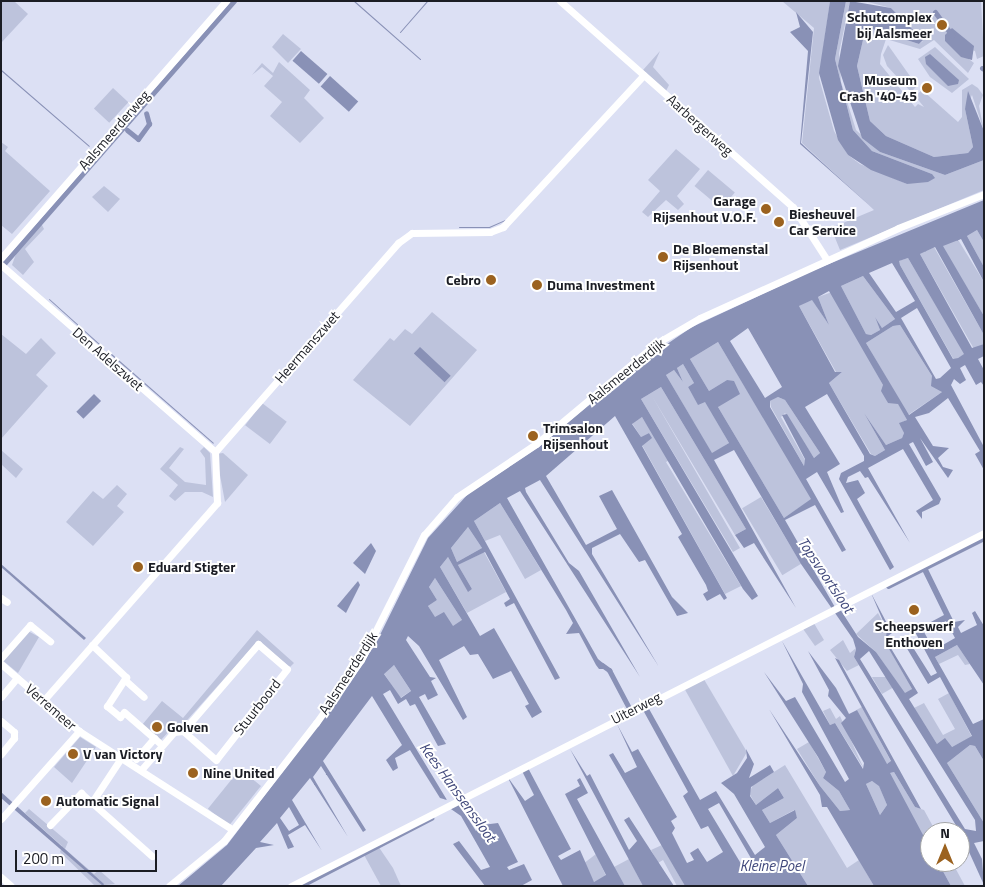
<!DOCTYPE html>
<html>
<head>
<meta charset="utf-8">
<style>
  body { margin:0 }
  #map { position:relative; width:985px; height:887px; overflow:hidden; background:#dce0f4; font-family:"Titillium Web",sans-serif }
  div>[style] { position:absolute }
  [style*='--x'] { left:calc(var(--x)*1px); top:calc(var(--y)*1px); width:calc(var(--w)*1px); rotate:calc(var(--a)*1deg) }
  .green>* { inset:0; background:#bdc3dc; transform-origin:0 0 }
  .water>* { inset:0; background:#8991b6; transform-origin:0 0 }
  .stream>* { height:1px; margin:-0.5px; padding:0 0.5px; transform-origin:0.5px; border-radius:0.5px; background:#8991b6 }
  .canal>* { height:5px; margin:-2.5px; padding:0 2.5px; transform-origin:2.5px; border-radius:2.5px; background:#8991b6 }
  .minor>* { height:7px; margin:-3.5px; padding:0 3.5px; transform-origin:3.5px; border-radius:3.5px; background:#fff }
  .dots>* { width:14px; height:14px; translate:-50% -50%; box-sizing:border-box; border:2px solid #fff; border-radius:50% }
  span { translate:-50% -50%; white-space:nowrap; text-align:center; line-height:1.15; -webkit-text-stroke:4px #fff; paint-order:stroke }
  .poi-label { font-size:14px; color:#1b1d24; font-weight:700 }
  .right { translate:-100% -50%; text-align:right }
  .left { translate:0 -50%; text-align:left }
  .street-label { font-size:14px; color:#1b1d24 }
  .water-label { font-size:15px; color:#40487b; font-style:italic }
  .frame { position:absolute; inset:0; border:2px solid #1b1d24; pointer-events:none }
  .north { position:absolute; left:920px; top:822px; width:50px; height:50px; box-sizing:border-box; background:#fff; border:1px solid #a4a5a7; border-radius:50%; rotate:0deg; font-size:14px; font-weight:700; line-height:20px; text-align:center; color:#1b1d24 }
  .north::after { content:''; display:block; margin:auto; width:18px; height:22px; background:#9b621f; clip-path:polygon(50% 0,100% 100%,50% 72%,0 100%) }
  .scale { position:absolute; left:15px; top:850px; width:142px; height:22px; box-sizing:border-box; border:2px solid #1b1d24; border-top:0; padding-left:6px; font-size:15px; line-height:18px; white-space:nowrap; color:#1b1d24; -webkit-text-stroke:4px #fff; paint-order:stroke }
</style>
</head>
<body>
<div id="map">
  <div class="green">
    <i style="clip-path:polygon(1px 1px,14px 1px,28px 14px,1px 43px)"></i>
    <i style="clip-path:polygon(782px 1px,830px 1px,819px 78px,834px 131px,848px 155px,860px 164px,907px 184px,932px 174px,872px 151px,853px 130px,835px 59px,846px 1px,850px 1px,839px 53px,841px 82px,856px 130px,880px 152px,945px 175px,984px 160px,984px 190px,840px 250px,831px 228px,874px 210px,802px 143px,814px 28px)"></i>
    <i style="clip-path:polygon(864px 1px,981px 1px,984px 56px,977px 59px,975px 51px,945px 41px,974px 63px,968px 73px,934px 40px,920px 49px,886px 39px,881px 54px,880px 64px,915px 107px,918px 104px,924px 107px,915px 96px,922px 90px,958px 122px,962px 117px,962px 90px,972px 84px,978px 88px,983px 95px,979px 106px,984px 131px,972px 95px,965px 109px,973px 147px,968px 153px,934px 157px,886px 136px,870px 121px,857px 66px,866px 27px,919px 44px,923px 41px,891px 8px)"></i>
    <i style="clip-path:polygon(283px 34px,301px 49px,288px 63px,272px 47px)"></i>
    <i style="clip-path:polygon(888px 45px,917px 86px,911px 92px,887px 66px,883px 55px)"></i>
    <i style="clip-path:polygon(935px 47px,969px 79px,952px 93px,930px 77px,918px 59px)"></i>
    <i style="clip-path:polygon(660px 51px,653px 67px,669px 85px,666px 91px,643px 70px)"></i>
    <i style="clip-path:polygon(279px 62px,310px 90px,304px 98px,324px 118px,300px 143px,270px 116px,282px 102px,264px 86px,273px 76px,262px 67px,252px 75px,262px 63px,273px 73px)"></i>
    <i style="left:113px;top:88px;width:21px;height:28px;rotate:43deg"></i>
    <i style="clip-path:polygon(1px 142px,8px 147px,5px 151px,50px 191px,12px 234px,1px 225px)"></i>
    <i style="clip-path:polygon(676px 149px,700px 169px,677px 196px,684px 204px,678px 210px,666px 200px,648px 217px,642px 212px,660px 191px,648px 180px)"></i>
    <i style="left:708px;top:170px;width:35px;height:21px;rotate:40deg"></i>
    <i style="clip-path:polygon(104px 186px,120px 199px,108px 212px,92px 197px)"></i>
    <i style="clip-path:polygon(41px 223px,44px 229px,25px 249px,34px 262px,23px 275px,12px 265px,17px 251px)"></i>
    <i style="clip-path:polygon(977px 230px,984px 242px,984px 267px,967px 236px)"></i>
    <i style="clip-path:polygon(957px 238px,984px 282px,984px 316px,942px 246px)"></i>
    <i style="clip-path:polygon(934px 247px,984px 335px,984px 344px,974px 349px,920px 254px)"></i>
    <i style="clip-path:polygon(908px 258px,965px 354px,958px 358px,954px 360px,900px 265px,898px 261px)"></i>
    <i style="clip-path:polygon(863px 276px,895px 319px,882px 328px,875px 317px,880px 330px,871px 335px,866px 334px,841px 286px)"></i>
    <i style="clip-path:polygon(832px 292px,883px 385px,888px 403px,898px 403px,907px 420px,900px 423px,904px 433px,902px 438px,886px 445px,864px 413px,885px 450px,875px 456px,871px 454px,829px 383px,842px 372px,836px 372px,799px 306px,812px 299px,829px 325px,818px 297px)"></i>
    <i style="clip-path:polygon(432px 312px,477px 350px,410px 426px,353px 380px,390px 338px,394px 341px,405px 329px,412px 334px)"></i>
    <i style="clip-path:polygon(900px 325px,942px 392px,908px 415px,866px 343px,893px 326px)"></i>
    <i style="clip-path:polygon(1px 334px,26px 354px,41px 338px,56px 353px,36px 375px,48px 386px,1px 439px)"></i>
    <i style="clip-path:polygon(718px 342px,812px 499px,784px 518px,718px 407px,727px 380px,709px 391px,690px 359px)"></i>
    <i style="clip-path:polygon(683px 364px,694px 383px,688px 387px,698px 404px,705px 401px,729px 443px,712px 454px,666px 375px,674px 370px,683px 382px,677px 368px)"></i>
    <i style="clip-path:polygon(661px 387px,746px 529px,735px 535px,652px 396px,740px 548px,733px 552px,641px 399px)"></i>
    <i style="clip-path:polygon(778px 397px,785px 400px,820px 453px,814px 458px,785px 413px,781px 417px,805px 460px,804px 466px,771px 407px,770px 401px)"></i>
    <i style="left:262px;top:403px;width:31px;height:28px;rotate:37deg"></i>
    <i style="clip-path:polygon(642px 417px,670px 460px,666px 462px,741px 586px,725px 594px,642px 445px,651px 437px,649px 433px,641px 437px,632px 423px)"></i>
    <i style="clip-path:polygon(180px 447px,184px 449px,169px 468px,185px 482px,206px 485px,205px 458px,200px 451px,204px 447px,210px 453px,213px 497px,202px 492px,185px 492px,175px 501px,169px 496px,178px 485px,160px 469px)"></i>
    <i style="clip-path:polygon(1px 450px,23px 469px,16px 478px,1px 464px)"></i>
    <i style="clip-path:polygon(223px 453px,248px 475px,225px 502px,216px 454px)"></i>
    <i style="clip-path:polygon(117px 485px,127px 494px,117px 506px,124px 512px,93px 546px,66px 522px,93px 491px,103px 499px)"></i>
    <i style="left:761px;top:497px;width:78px;height:22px;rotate:59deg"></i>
    <i style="clip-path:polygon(500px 503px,541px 570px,525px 579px,500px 535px,485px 541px,474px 521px)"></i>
    <i style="clip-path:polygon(468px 527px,482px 548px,457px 562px,451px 548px)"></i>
    <i style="clip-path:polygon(484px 552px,506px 592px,467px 613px,440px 567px,448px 557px,468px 591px,472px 589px,458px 565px)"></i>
    <i style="clip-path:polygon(435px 578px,462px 620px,465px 646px,444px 613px,435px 618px,428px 606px,437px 600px,429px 587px)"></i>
    <i style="clip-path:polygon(878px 613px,887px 630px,886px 643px,912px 689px,905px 694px,876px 652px,856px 634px)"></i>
    <i style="clip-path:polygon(812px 620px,824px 640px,815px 646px,801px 626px)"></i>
    <i style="clip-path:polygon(257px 630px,294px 663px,290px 667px,258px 641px,180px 728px,171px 729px,161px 740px,142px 725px,162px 701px,183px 718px)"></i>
    <i style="clip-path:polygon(28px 631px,39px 637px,18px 673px,1px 659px)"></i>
    <i style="clip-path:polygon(843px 640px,850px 653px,856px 648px,854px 657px,859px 665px,847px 671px,830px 650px)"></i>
    <i style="clip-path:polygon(957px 645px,970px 664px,965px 665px,958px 655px,939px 664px,935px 657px)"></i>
    <i style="left:394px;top:665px;width:31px;height:13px;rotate:57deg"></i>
    <i style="clip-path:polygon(702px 676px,747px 752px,733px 776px,683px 686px)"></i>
    <i style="clip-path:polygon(872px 677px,887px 677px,894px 687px,882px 694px)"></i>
    <i style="clip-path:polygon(949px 693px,972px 737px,952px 747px,937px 744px,914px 708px,924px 703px,943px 735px,955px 729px,938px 699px)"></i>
    <i style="left:862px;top:707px;width:62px;height:6px;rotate:62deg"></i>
    <i style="clip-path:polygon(830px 708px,836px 719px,840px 716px,864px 769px,835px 723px,830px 725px,823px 711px)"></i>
    <i style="clip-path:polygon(80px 737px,96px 747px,72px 783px,54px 767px)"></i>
    <i style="clip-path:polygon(809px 742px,826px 772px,823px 778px,839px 791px,850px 810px,840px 811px,820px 786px,797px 749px)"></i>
    <i style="clip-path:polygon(970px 745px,975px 746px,984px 761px,984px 823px,947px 763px)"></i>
    <i style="clip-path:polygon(785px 765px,847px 868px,859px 860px,874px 886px,808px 886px,776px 835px,797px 818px,794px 810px,770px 823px,762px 810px,784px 798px,778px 788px,756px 805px,749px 793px,753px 785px)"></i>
    <i style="left:240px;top:769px;width:27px;height:51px;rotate:39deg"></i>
    <i style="clip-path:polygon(894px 772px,915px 807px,924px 810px,936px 832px,930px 832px,930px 848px,890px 778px,890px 773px)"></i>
    <i style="clip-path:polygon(872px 781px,879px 785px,887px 805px,880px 815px,866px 784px)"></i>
    <i style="clip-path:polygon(29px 809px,68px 842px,65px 849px,94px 874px,99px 870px,115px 884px,95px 886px,60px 852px,62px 846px,25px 813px)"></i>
    <i style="clip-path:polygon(662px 845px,685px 886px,677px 886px,663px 860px,658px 863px,651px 850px)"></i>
    <i style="clip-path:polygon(378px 846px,393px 868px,401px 886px,381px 886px,363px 853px)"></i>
    <i style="clip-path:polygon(596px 854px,606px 876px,594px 882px,583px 864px)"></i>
    <i style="clip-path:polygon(629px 859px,643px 886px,625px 886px,614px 867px)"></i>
    <i style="clip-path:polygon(938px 862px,952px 862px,965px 886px,951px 886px)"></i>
  </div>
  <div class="water">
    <i style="clip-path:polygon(830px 1px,846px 1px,835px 59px,853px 130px,872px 151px,932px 174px,935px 178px,928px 182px,907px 184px,871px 170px,848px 155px,838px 140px,819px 73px)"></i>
    <i style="clip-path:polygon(850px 1px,891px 8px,923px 40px,919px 44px,866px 27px,857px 66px,870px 121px,886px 136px,934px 157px,968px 153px,973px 147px,965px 109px,968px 91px,984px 131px,984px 160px,945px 175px,880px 152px,862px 138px,838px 66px)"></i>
    <i style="clip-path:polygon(796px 12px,813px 32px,801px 143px,869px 205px,800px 144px,808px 51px,790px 32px,800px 27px)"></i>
    <i style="clip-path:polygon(952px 28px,974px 46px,972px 60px,961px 57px,945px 41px,945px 35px)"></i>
    <i style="left:301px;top:51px;width:35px;height:13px;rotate:41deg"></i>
    <i style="clip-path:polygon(930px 54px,959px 80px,958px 84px,948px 86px,926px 64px,925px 57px)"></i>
    <i style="left:330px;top:76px;width:38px;height:14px;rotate:42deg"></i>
    <i style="clip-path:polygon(evenodd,984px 200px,984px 242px,977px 230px,967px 236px,984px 267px,984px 282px,961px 239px,943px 246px,984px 316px,984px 335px,935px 247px,920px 254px,972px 348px,984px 344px,984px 356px,978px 359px,984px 370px,984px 386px,981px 382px,976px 385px,965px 365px,960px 368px,966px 380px,960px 384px,954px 379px,951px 385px,984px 447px,984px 470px,975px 454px,980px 451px,948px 398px,929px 413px,915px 417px,933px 446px,949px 448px,938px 458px,943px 467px,953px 470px,948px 478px,920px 438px,933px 462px,926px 466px,913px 442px,909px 444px,941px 499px,939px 504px,922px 512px,922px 519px,916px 511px,933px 500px,903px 449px,868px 468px,910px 543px,868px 477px,865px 478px,860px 471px,848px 477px,846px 483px,858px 480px,865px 493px,857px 499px,894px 567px,890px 570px,839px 479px,841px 473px,864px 461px,864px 456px,827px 394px,805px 407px,840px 464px,827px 472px,844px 512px,841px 513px,817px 472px,806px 479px,846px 550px,842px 552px,815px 505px,785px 520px,836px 609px,840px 609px,858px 637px,876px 652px,905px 693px,912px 689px,885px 642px,887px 630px,871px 593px,892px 633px,888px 636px,889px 645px,918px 693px,909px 699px,937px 744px,945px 738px,952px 747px,972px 736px,940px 677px,928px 684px,902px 640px,907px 638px,931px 676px,937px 673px,914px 630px,925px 625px,928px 630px,924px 632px,934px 650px,955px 638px,946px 621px,931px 628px,929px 623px,944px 615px,921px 568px,926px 565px,954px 622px,965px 620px,958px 627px,961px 633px,977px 625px,972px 613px,975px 611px,984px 626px,984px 685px,957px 645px,935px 657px,973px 724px,984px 719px,984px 761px,975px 746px,970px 745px,947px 763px,984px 823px,984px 841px,974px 843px,982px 859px,984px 885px,960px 832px,854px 657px,856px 649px,853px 639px,801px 564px,734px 450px,714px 460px,796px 608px,754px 543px,744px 548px,735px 535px,746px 529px,661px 387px,641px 399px,758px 596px,752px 600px,743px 589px,642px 417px,632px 424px,641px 437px,649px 433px,652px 438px,642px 446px,727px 598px,724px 600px,720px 594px,707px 601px,703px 594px,708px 591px,706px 585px,678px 537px,682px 534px,615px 416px,546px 476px,586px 545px,617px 529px,599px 496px,612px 490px,672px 597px,688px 613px,677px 616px,645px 560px,639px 562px,620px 534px,592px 548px,592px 554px,659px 667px,540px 480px,525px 488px,526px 492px,569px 563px,579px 571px,640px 677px,520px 491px,507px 498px,598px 659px,610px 669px,599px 669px,596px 665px,579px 633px,566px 634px,573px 623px,566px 610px,500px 503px,474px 521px,560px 678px,555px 680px,514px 603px,506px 607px,504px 603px,510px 599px,485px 552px,458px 565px,472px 589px,468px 592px,448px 557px,440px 567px,480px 636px,494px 628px,542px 712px,532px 718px,525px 706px,529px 704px,511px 671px,493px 679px,478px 654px,470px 655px,464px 646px,439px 660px,467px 717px,463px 720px,419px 646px,408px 636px,406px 640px,430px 677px,436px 678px,431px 681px,438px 695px,428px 700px,425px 694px,419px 697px,446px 744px,438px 746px,415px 704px,410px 706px,406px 699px,398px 704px,390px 690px,383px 694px,447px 800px,440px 798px,410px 750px,395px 758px,398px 768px,393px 771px,386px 760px,402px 745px,372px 696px,323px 761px,366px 830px,363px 832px,321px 766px,313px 777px,348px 837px,310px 778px,292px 800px,322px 851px,305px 825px,288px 835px,294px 847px,288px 849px,277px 823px,260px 842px,274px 845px,256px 848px,221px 886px,178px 886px,227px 845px,351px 682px,377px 641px,428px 538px,468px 494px,539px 447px,632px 368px,692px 327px,812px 271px,984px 200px,908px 258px,964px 354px,958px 358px,953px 359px,900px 265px,899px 261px,908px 258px,984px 200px,892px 263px,915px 301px,896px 312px,869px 273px,892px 263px,984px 200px,863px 276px,895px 319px,882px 328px,875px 317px,880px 330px,871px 335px,866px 334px,841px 286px,863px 276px,984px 200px,829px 291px,883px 385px,881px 391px,888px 403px,898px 404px,907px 420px,899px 423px,904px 433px,902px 438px,886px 445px,864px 413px,885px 450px,875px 456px,870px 454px,829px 383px,842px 372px,835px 372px,799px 306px,812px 300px,829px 325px,818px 297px,829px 291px,984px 200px,917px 308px,951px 368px,940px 378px,936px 379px,901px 318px,917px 308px,984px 200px,900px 325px,932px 376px,931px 386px,942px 392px,909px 415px,866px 343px,893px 326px,900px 325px,984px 200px,748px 328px,782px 387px,765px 398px,730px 341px,748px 328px,984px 200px,718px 342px,811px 499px,784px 518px,718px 407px,740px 394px,734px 381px,727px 380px,709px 391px,690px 359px,718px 342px,984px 200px,683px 364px,694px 383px,688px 387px,698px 405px,705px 402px,729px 443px,712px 453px,666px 375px,674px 370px,683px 382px,677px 368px,683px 364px,984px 200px,778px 397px,785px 400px,820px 453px,814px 458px,787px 414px,782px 415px,805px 459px,804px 466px,770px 407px,770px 401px,778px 397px,984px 200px,468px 527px,482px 548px,457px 562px,451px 548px,468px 527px,984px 200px,435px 578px,462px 620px,453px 626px,444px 612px,435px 617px,428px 606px,437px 600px,429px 587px,435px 578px,984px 200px,869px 651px,975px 820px,976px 831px,965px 829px,860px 659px,869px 651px,984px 200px,394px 665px,411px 691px,401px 698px,384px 674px,394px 665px,984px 200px,289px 807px,299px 825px,289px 831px,280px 818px,289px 807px)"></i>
    <i style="left:420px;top:347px;width:42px;height:9px;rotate:43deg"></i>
    <i style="left:94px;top:394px;width:10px;height:25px;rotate:45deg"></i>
    <i style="clip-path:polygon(371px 543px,376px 551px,365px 574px,353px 563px)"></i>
    <i style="clip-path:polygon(1px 564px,86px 638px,84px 640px,1px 567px)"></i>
    <i style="clip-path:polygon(358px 581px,360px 585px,346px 613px,337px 606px)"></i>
    <i style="clip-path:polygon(evenodd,782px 641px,830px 725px,835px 723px,863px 769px,864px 763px,841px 723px,846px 718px,828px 696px,829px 690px,808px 651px,836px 688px,849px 714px,857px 710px,887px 764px,891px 761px,835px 658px,839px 660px,921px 809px,915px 807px,894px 772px,890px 773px,930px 848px,930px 862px,938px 862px,951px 886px,874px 886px,827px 807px,822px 807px,820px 795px,769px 709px,820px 786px,840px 811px,850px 810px,839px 791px,823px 778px,826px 772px,818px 757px,764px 672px,786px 701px,795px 697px,845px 782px,849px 779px,802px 692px,803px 684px,782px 641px,872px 781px,879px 786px,887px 805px,880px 815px,866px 784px,872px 781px)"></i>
    <i style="clip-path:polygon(evenodd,648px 707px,700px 800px,716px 791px,755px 855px,765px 847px,734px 794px,721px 783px,737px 773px,747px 758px,746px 749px,754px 764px,749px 778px,770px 765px,774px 772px,751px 787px,750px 796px,756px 805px,778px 788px,784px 798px,762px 810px,770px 823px,795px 810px,797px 818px,776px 835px,808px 886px,685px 886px,609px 755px,613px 753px,625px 773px,637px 767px,617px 724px,632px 752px,638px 749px,677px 817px,671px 821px,675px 828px,672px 833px,687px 863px,694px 860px,690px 853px,698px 848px,707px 862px,723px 852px,708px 826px,701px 829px,683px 796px,688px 792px,643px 710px,648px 707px,719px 803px,752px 860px,747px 868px,743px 867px,708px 809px,719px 803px)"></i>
    <i style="clip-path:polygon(570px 749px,587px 776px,590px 774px,629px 850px,637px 841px,624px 820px,629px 817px,674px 886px,643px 886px)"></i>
    <i style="clip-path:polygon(527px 766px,571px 849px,558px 856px,561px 860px,580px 850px,594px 882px,606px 875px,565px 794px,580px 786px,577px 780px,580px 778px,588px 793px,577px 799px,625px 886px,563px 886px,507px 776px,525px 801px,534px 795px,521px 769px)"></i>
    <i style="clip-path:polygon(1px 792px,104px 884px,103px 886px,1px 798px)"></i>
    <i style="clip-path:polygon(457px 802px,476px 831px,482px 825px,498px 823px,518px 862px,507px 867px,509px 870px,524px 864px,532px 880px,521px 886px,485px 886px,453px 844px,459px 841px,481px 870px,490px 867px,461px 816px,448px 807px)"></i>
  </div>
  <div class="stream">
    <i style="--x:354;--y:1;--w:88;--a:41.3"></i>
    <i style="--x:400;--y:32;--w:41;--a:-48.9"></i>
    <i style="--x:1;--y:70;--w:116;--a:40.8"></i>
    <i style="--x:459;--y:227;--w:30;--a:0"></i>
    <i style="--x:489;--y:227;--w:17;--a:-24"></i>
    <i style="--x:49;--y:299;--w:69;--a:42"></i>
    <i style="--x:111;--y:354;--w:135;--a:41.1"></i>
  </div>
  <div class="canal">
    <i style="--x:935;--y:12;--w:29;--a:54"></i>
    <i style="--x:982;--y:68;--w:2;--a:27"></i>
    <i style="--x:127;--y:130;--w:14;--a:39"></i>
    <i style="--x:138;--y:139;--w:19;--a:-54"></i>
    <i style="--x:149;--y:124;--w:11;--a:-105"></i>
    <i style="--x:1;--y:267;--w:354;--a:-48.8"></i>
    <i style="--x:888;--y:586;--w:107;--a:-26.6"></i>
    <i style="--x:602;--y:665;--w:9;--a:36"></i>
    <i style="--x:609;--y:670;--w:41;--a:62.2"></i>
    <i style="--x:300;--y:886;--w:148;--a:-27.4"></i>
  </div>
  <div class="minor">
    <i style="--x:560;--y:1;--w:311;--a:41.5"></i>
    <i style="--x:793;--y:207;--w:63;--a:57.3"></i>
    <i style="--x:1;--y:258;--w:342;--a:-48.8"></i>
    <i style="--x:1;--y:265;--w:284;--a:41.1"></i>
    <i style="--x:1;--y:598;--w:7;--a:34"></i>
    <i style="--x:92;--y:645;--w:47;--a:43.3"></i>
    <i style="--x:126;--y:677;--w:35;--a:123"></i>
    <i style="--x:107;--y:706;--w:17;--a:40"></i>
    <i style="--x:120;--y:717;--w:6;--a:-51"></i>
    <i style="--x:124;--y:712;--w:50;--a:41"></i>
    <i style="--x:1;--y:658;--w:44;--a:-48.7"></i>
    <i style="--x:30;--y:625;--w:26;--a:39"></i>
    <i style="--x:1;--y:664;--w:103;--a:40.7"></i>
    <i style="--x:79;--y:731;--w:179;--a:32.7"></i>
    <i style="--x:125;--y:680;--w:25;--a:42"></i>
    <i style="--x:1;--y:697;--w:25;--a:-50"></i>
    <i style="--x:43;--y:701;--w:264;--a:-48.7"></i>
    <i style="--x:217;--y:503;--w:51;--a:-92.2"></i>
    <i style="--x:215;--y:452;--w:278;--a:-48.8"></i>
    <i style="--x:398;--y:243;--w:17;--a:-36"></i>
    <i style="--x:412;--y:233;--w:78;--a:-0.7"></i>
    <i style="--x:490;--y:232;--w:14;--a:-21"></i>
    <i style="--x:503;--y:227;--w:207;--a:-47.2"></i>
    <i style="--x:1;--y:721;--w:17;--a:40"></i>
    <i style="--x:14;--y:732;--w:6;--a:90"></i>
    <i style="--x:14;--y:738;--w:21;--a:129"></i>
    <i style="--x:136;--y:759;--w:28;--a:-49"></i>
    <i style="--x:141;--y:770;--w:50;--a:-49"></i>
    <i style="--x:174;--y:732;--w:9;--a:-6"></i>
    <i style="--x:183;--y:731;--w:115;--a:-49.2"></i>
    <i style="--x:258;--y:644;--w:38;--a:41"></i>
    <i style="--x:287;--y:669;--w:115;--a:128"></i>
    <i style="--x:216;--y:760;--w:44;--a:-138.7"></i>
    <i style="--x:92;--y:802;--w:53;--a:-56.6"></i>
    <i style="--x:1;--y:819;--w:118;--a:-48.4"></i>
    <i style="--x:50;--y:825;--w:45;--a:-45.9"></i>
    <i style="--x:81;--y:793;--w:95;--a:41.6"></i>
    <i style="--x:1;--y:877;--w:13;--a:42"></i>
    <i style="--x:169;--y:886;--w:71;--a:-39.3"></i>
    <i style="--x:224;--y:841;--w:150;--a:-52.1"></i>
    <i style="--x:316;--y:723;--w:77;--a:-54.5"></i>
    <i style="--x:361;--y:660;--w:140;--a:-63.3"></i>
    <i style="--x:424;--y:535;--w:50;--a:-49"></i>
    <i style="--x:457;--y:497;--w:95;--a:-33.9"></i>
    <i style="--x:536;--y:444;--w:158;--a:-39.9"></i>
    <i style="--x:657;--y:343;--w:50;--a:-30.2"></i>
    <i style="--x:700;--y:318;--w:217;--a:-24.4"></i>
    <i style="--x:898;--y:228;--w:92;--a:-21.6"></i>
    <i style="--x:291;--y:886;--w:778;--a:-26.99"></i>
  </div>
  <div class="dots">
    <i style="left:942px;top:25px;background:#9b621f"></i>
    <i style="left:927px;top:88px;background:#9b621f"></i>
    <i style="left:766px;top:209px;background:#9b621f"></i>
    <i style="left:779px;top:222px;background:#9b621f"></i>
    <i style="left:663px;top:257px;background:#9b621f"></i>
    <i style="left:491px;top:280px;background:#9b621f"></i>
    <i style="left:537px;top:285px;background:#9b621f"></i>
    <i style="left:533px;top:436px;background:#9b621f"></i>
    <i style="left:138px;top:567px;background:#9b621f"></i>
    <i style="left:914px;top:610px;background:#9b621f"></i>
    <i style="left:157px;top:727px;background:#9b621f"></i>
    <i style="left:73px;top:754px;background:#9b621f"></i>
    <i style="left:193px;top:773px;background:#9b621f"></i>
    <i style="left:46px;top:801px;background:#9b621f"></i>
  </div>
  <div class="poi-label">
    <span class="right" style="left:932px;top:25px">Schutcomplex<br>bij Aalsmeer</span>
    <span class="right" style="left:917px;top:88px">Museum<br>Crash '40-45</span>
    <span class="right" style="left:756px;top:209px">Garage<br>Rijsenhout V.O.F.</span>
    <span class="left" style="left:789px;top:222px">Biesheuvel<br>Car Service</span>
    <span class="left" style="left:673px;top:257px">De Bloemenstal<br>Rijsenhout</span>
    <span class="right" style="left:481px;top:280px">Cebro</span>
    <span class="left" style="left:547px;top:285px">Duma Investment</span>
    <span class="left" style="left:543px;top:436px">Trimsalon<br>Rijsenhout</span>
    <span class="left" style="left:148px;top:567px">Eduard Stigter</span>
    <span style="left:914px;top:634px">Scheepswerf<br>Enthoven</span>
    <span class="left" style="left:167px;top:727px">Golven</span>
    <span class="left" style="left:83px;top:754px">V van Victory</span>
    <span class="left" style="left:203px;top:773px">Nine United</span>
    <span class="left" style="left:56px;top:801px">Automatic Signal</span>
  </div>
  <div class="street-label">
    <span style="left:700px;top:125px;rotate:42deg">Aarbergerweg</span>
    <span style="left:114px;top:130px;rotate:-49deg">Aalsmeerderweg</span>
    <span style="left:307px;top:347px;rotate:-49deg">Heermanszwet</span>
    <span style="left:108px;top:359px;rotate:41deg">Den Adelszwet</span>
    <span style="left:626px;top:371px;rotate:-39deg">Aalsmeerderdijk</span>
    <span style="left:348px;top:673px;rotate:-57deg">Aalsmeerderdijk</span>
    <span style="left:51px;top:707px;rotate:41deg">Verremeer</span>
    <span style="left:257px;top:707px;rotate:-52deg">Stuurboord</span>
    <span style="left:636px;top:708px;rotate:-27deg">Uiterweg</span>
  </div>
  <div class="water-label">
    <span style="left:826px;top:575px;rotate:56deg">Topsvoortsloot</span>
    <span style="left:458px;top:792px;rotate:54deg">Kees Hanssenssloot</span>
    <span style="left:772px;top:866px">Kleine Poel</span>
  </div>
  <div class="frame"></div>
  <div class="north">N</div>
  <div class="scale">200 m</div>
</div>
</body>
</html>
